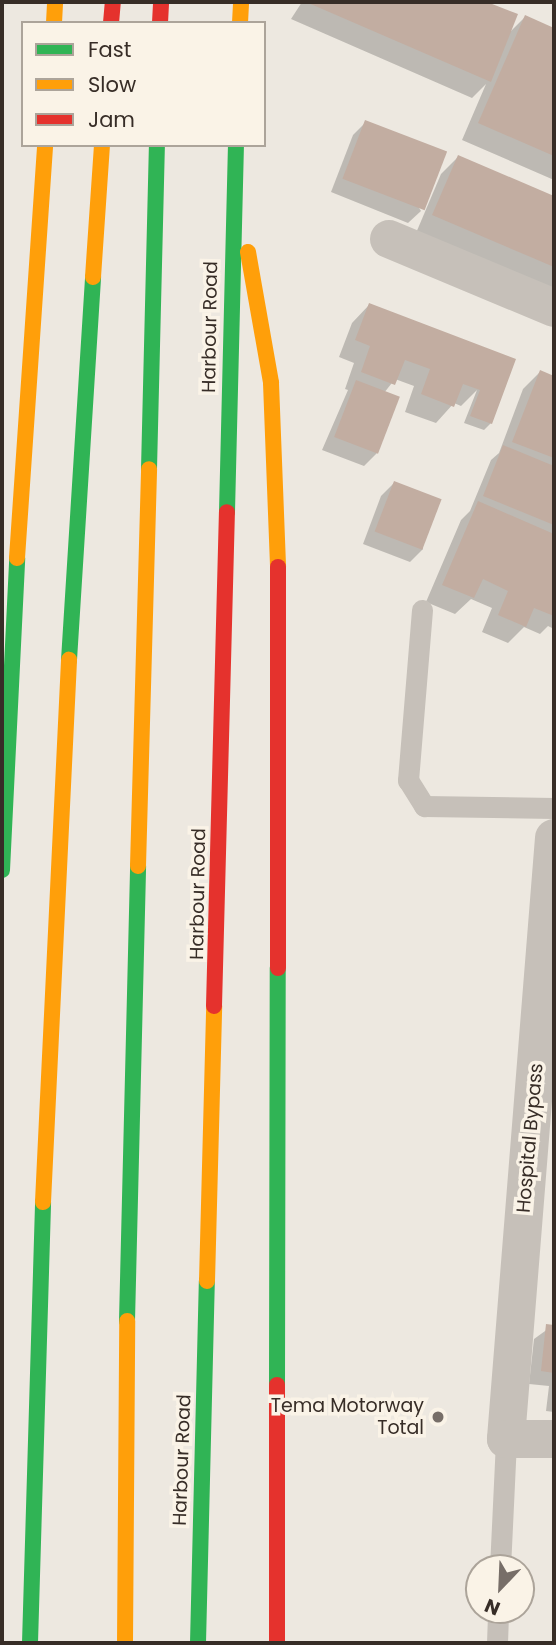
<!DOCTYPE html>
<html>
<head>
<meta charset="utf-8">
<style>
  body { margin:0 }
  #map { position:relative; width:556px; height:1645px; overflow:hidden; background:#ede8e0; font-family:Poppins,sans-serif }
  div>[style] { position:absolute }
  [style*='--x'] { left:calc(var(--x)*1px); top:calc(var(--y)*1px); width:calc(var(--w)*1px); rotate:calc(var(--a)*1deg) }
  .shadow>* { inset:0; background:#0003 }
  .building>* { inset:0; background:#c2ada1; transform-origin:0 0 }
  .lane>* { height:21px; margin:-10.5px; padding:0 10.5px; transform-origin:10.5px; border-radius:10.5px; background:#c6c0b9 }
  .street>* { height:38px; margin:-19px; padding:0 19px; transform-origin:19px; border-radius:19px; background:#c6c0b9 }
  .fast>* { height:16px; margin:-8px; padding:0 8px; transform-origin:8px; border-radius:8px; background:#30b455 }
  .slow>* { height:16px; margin:-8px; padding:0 8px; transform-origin:8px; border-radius:8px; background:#ff9f0a }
  .jam>* { height:16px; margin:-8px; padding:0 8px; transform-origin:8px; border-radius:8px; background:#e5322d }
  .dots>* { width:19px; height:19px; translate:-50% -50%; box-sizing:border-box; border:4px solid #faf3e7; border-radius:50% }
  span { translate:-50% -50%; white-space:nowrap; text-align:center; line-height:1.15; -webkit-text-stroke:7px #faf3e7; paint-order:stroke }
  .street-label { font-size:19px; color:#372d27 }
  .poi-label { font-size:19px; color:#372d27 }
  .right { translate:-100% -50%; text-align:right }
  .frame { position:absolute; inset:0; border:4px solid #372d27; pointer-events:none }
  .legend { position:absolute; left:21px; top:21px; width:245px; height:126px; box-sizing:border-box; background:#faf3e7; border:2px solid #aca49a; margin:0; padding:9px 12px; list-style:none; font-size:21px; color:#372d27 }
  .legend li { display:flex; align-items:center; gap:14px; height:35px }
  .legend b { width:35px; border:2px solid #aca49a }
  .north { position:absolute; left:465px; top:1554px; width:70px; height:70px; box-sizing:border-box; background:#faf3e7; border:2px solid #aca49a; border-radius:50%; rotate:203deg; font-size:19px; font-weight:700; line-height:28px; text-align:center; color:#372d27 }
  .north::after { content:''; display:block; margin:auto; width:24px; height:32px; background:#776e68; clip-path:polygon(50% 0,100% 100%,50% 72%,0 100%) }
</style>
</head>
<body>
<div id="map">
  <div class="shadow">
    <i style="clip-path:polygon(302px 2px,482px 2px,516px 15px,508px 34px,525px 17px,554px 30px,554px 180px,462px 140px,486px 84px,472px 98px,291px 19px)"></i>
    <i style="clip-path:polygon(366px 122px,421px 211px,408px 223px,331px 192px,353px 135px)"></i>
    <i style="clip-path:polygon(458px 157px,554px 198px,554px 291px,416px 233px,441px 174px)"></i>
    <i style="clip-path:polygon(369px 305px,514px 360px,491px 423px,484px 430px,464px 423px,477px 390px,461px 406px,454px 403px,436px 423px,405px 412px,414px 386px,395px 379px,384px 393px,377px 453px,364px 466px,322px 450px,348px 390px,345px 389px,354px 363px,339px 357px,352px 323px)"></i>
    <i style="clip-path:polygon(540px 372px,554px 378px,554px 629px,548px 626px,540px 634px,524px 627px,508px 643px,482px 632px,492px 608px,471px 599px,455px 614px,426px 602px,461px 520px,470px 511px,491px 460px,499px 453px,523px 389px)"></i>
    <i style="clip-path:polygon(394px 483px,423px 549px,410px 562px,363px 544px,381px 496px)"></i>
    <i style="clip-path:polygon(554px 1317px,554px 1412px,546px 1411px,549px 1386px,529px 1384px,534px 1339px,552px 1326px)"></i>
  </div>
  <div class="building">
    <i style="clip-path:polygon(306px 2px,487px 2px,518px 14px,491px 82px)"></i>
    <i style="clip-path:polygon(525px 15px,554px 28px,554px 156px,478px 123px)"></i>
    <i style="left:365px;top:120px;width:88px;height:63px;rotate:21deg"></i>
    <i style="clip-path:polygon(458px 155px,554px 196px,554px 267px,432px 215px)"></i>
    <i style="clip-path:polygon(369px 303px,516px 359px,492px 424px,470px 416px,480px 390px,463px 384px,454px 407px,421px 394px,430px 369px,405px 360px,395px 385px,361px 372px,370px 346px,355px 340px)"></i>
    <i style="clip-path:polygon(540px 370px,554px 376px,554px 458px,512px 442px)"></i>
    <i style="left:356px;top:380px;width:47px;height:61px;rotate:21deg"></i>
    <i style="clip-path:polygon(503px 445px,554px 466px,554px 525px,483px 496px)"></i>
    <i style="left:394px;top:481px;width:51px;height:54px;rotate:21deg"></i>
    <i style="clip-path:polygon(478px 501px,554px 534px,554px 616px,534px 608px,526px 627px,498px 615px,508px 591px,483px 579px,474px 598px,442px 585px)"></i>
    <i style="clip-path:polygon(546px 1324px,554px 1325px,554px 1373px,541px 1371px)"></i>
  </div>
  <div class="lane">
    <i style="--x:422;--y:610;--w:171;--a:94.7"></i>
    <i style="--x:408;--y:780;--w:31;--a:58"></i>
    <i style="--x:424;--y:806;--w:130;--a:0.9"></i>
    <i style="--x:500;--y:1568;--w:129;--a:-87.3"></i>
    <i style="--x:497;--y:1643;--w:33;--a:-88"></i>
  </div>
  <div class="street">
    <i style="--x:389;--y:239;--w:179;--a:22.7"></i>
    <i style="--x:554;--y:838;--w:603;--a:94.57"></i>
    <i style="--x:506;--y:1439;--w:48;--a:0"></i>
  </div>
  <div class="fast">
    <i style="--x:149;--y:469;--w:324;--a:-88.6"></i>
    <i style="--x:227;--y:512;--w:367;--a:-88.6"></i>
    <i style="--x:69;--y:660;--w:384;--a:-86.4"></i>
    <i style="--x:2;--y:870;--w:312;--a:-87.2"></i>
    <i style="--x:127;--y:1321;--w:455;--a:-88.6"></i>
    <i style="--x:277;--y:1385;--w:417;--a:-89.9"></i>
    <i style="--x:30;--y:1643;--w:441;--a:-88.3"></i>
    <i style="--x:198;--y:1643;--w:362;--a:-88.6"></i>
  </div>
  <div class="slow">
    <i style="--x:54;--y:23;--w:21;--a:-87"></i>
    <i style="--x:240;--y:23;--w:21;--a:-87"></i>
    <i style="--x:248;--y:252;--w:133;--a:80"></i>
    <i style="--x:271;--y:383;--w:184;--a:87.8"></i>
    <i style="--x:93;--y:277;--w:132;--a:-86.1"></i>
    <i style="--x:17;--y:558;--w:414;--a:-86.1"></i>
    <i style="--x:138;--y:866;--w:397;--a:-88.4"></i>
    <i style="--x:43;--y:1202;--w:543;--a:-87.25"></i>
    <i style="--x:207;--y:1281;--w:275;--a:-88.5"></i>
    <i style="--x:125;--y:1643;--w:322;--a:-89.6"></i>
  </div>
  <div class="jam">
    <i style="--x:111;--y:23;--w:21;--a:-85"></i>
    <i style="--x:160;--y:23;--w:21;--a:-87"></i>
    <i style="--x:278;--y:968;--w:401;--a:-90"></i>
    <i style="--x:214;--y:1006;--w:494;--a:-88.5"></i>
    <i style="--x:277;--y:1643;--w:258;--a:-90"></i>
  </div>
  <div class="dots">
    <i style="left:438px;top:1417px;background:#776e68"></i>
  </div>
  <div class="street-label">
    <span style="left:210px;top:327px;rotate:-89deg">Harbour Road</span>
    <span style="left:198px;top:894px;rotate:-89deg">Harbour Road</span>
    <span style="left:530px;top:1138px;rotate:-85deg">Hospital Bypass</span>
    <span style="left:182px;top:1460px;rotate:-88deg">Harbour Road</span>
  </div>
  <div class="poi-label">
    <span class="right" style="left:424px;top:1417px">Tema Motorway<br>Total</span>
  </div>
  <div class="frame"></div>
  <ul class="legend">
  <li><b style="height:9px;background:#30b455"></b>Fast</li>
  <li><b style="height:9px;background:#ff9f0a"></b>Slow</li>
  <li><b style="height:9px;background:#e5322d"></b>Jam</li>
  </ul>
  <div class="north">N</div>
</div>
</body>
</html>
